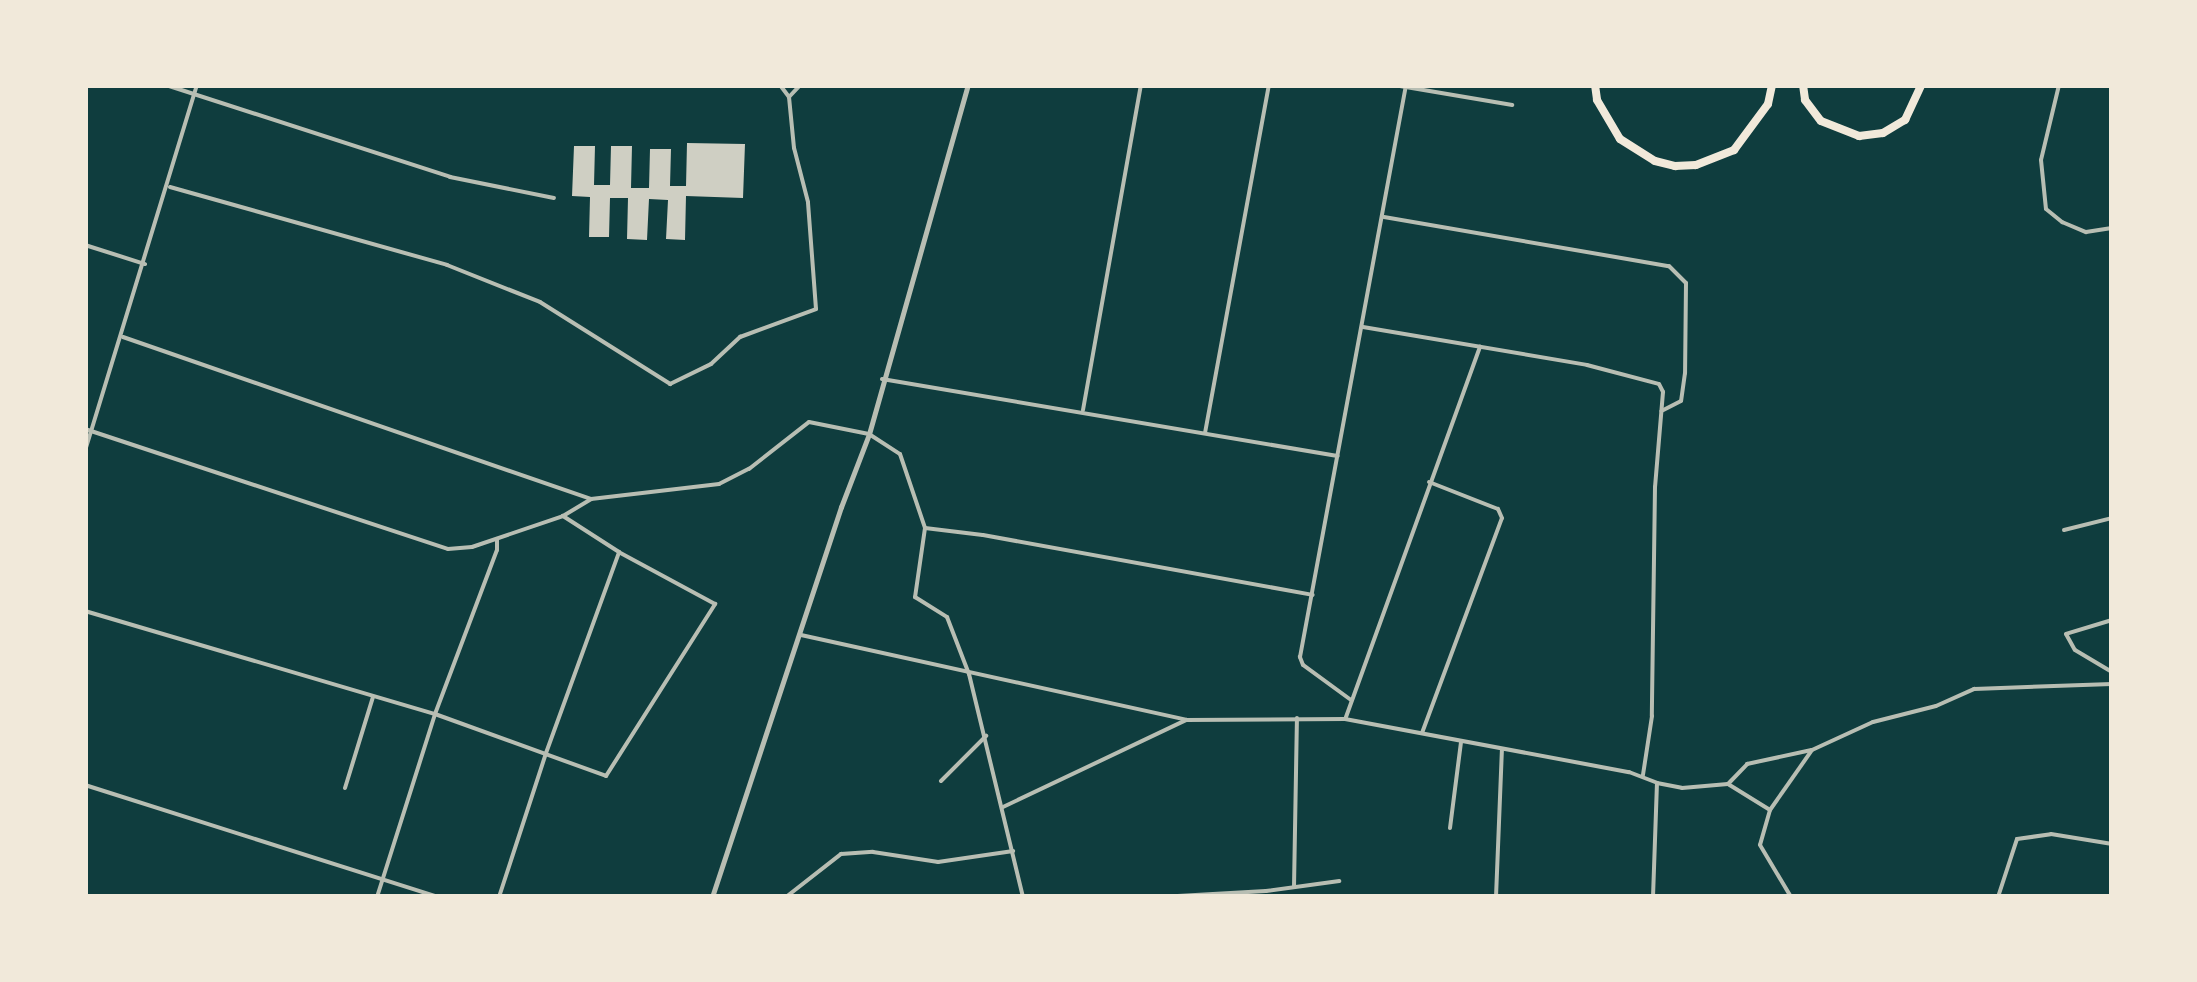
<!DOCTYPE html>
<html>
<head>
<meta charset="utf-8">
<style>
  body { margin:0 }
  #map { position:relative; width:2197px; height:982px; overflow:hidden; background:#0f3d3e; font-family:"Nunito Sans",sans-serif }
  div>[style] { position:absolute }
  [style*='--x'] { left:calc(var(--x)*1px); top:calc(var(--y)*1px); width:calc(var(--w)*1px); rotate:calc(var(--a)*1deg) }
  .building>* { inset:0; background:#cfcfc3 }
  .minor>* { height:4px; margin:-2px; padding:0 2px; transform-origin:2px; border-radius:2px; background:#b8beb3 }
  .tertiary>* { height:5px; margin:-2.5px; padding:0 2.5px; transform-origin:2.5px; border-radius:2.5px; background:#b8beb3 }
  .trunk>* { height:8px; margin:-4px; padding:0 4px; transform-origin:4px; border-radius:4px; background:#f1e9da }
  span { translate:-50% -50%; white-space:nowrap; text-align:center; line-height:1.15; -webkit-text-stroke:8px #f1e9da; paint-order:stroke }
  .frame { position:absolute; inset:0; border:88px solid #f1e9da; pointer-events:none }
</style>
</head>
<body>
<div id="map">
  <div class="building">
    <i style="clip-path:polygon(687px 143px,745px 144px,743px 198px,686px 196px,685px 240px,666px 239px,668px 200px,649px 199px,647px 240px,627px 239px,628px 198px,610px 198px,609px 237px,589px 237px,590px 197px,572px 196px,574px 146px,595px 146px,594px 185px,610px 185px,611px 146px,632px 146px,631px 188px,649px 188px,650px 149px,671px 149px,670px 186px,686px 186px)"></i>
  </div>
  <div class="minor">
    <i style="--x:166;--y:85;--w:299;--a:17.9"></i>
    <i style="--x:450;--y:177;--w:106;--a:11.4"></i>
    <i style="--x:780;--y:85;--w:15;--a:53"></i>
    <i style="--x:1394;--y:85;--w:120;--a:9.6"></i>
    <i style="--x:2059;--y:85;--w:77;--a:103.5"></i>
    <i style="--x:2041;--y:160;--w:49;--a:84.2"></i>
    <i style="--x:2046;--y:209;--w:21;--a:39"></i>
    <i style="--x:2062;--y:222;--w:26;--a:23"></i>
    <i style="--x:2086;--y:232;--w:26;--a:-9"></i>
    <i style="--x:170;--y:187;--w:288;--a:15.7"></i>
    <i style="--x:447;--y:265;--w:100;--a:21.7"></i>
    <i style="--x:540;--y:302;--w:154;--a:32.2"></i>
    <i style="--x:670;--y:384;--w:46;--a:-26"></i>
    <i style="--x:711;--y:364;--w:40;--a:-43"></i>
    <i style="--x:740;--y:337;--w:81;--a:-20.2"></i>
    <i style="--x:816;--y:309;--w:107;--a:-94.3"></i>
    <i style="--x:808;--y:202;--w:56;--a:-104.5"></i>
    <i style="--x:794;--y:148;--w:51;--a:-95.6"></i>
    <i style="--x:789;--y:97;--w:16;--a:-47"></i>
    <i style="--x:1384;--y:217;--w:289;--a:9.8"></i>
    <i style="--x:1669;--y:266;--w:24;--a:45"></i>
    <i style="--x:1686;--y:283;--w:90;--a:90.6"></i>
    <i style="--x:1685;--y:373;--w:28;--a:98"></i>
    <i style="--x:1681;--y:401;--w:22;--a:153"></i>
    <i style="--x:85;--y:245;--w:63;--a:17.6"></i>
    <i style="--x:1363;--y:327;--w:227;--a:9.6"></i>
    <i style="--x:1587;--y:365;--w:74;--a:14.8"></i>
    <i style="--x:1659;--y:384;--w:9;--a:63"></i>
    <i style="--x:1663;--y:392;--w:95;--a:94.8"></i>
    <i style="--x:1655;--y:487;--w:229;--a:90.8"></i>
    <i style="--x:1652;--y:716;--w:60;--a:98.7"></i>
    <i style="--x:123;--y:337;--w:495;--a:19.1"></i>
    <i style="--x:882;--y:379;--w:462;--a:9.6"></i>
    <i style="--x:1083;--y:410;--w:330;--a:-79.9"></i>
    <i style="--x:85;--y:429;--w:382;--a:18.3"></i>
    <i style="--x:448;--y:549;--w:24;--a:-5"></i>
    <i style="--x:472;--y:547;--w:96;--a:-18.8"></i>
    <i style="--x:563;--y:516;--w:33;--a:-31"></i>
    <i style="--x:591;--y:499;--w:129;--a:-6.7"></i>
    <i style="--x:719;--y:484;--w:34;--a:-27"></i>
    <i style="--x:749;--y:469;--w:76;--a:-38.1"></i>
    <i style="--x:809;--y:422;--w:61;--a:11.3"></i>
    <i style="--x:869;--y:434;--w:37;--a:33"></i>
    <i style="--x:900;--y:454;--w:78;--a:71.3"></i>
    <i style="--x:925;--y:528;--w:70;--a:98.2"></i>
    <i style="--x:915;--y:597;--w:38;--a:32"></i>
    <i style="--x:947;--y:617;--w:61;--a:68.9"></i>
    <i style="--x:969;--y:674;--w:229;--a:76.4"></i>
    <i style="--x:1205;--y:433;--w:354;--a:-79.6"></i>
    <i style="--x:85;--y:451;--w:383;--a:-73"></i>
    <i style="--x:925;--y:528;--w:58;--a:6.9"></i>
    <i style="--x:983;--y:535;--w:335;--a:10.3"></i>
    <i style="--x:2064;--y:530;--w:49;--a:-14"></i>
    <i style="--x:85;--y:611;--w:365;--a:16.4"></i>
    <i style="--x:435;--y:714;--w:182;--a:19.9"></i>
    <i style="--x:606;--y:776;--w:204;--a:-57.6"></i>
    <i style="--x:715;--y:604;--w:109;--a:-151.6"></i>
    <i style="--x:2112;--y:620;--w:48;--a:163.1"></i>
    <i style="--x:2066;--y:634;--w:18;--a:61"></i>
    <i style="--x:2075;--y:650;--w:43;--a:30.7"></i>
    <i style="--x:801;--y:635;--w:394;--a:12.4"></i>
    <i style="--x:1351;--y:700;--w:59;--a:-143.9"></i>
    <i style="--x:1303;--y:665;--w:9;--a:-111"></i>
    <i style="--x:1300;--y:657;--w:582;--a:-79.5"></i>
    <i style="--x:1346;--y:717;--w:394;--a:-70.1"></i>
    <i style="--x:1422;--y:733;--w:229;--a:-69.6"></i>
    <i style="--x:1502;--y:518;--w:10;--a:-114"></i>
    <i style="--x:1498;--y:509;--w:74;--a:-158.6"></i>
    <i style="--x:941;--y:781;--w:64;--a:-45"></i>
    <i style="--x:1728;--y:784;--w:28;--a:-46"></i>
    <i style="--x:1747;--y:764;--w:66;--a:-12.2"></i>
    <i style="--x:85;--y:785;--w:371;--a:17.6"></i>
    <i style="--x:345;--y:788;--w:95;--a:-72.9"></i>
    <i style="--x:1003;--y:807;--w:203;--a:-25.4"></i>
    <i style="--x:1186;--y:720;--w:159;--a:-0.4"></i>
    <i style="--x:1345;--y:719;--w:289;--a:10.6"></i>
    <i style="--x:1629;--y:772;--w:30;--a:21"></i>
    <i style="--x:1657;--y:783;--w:25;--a:11"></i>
    <i style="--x:1682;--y:788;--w:46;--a:-5"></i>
    <i style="--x:1728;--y:784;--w:49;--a:31.8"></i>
    <i style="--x:1770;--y:810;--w:36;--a:106"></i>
    <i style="--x:1760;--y:845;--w:61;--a:59.2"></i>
    <i style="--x:1770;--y:810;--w:73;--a:-55"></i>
    <i style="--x:1812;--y:750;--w:67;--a:-24.7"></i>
    <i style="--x:1873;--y:722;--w:65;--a:-14.3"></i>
    <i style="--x:1936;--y:706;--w:42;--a:-24.1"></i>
    <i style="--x:1974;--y:689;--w:138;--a:-2.1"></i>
    <i style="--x:1450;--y:828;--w:87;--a:-82.7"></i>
    <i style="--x:1294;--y:887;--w:169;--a:-89"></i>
    <i style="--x:377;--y:897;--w:192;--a:-72.4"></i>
    <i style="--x:435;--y:714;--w:175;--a:-69.3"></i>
    <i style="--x:497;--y:550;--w:11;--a:-90"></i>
    <i style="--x:499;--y:897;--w:151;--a:-71.9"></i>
    <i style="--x:546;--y:753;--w:214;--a:-70"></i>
    <i style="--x:619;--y:552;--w:67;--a:-147.3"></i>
    <i style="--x:786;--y:897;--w:70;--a:-38"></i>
    <i style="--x:841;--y:854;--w:32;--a:-4"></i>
    <i style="--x:873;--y:852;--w:66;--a:8.7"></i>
    <i style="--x:938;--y:862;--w:76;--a:-8.3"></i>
    <i style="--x:1160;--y:897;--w:106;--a:-3.2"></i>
    <i style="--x:1266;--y:891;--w:74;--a:-7.8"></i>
    <i style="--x:1496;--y:897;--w:147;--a:-87.7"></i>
    <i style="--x:1653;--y:897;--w:114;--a:-88"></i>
    <i style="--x:1998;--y:897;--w:61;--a:-71.9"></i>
    <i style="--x:2017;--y:839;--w:34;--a:-8"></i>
    <i style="--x:2051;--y:834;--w:62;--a:9.3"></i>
  </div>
  <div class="tertiary">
    <i style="--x:712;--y:897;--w:411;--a:-71.7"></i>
    <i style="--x:841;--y:507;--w:78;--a:-69"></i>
    <i style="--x:869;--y:434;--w:363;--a:-74.2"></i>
  </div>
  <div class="trunk">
    <i style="--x:1595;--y:85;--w:15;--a:82"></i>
    <i style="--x:1597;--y:100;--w:45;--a:59.5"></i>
    <i style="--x:1620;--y:139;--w:41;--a:32.2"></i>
    <i style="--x:1655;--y:161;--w:21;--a:14"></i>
    <i style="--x:1675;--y:166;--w:21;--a:-3"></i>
    <i style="--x:1696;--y:165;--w:41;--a:-21.5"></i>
    <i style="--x:1734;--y:150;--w:57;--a:-53.5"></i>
    <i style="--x:1768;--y:104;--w:19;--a:-78"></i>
    <i style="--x:1803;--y:85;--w:15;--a:82"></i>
    <i style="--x:1805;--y:100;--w:26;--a:53"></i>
    <i style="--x:1821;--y:121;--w:41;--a:21.5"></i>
    <i style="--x:1859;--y:136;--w:24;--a:-7"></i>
    <i style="--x:1883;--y:133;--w:26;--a:-31"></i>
    <i style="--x:1905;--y:120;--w:38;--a:-65"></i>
  </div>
  <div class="frame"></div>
</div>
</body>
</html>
